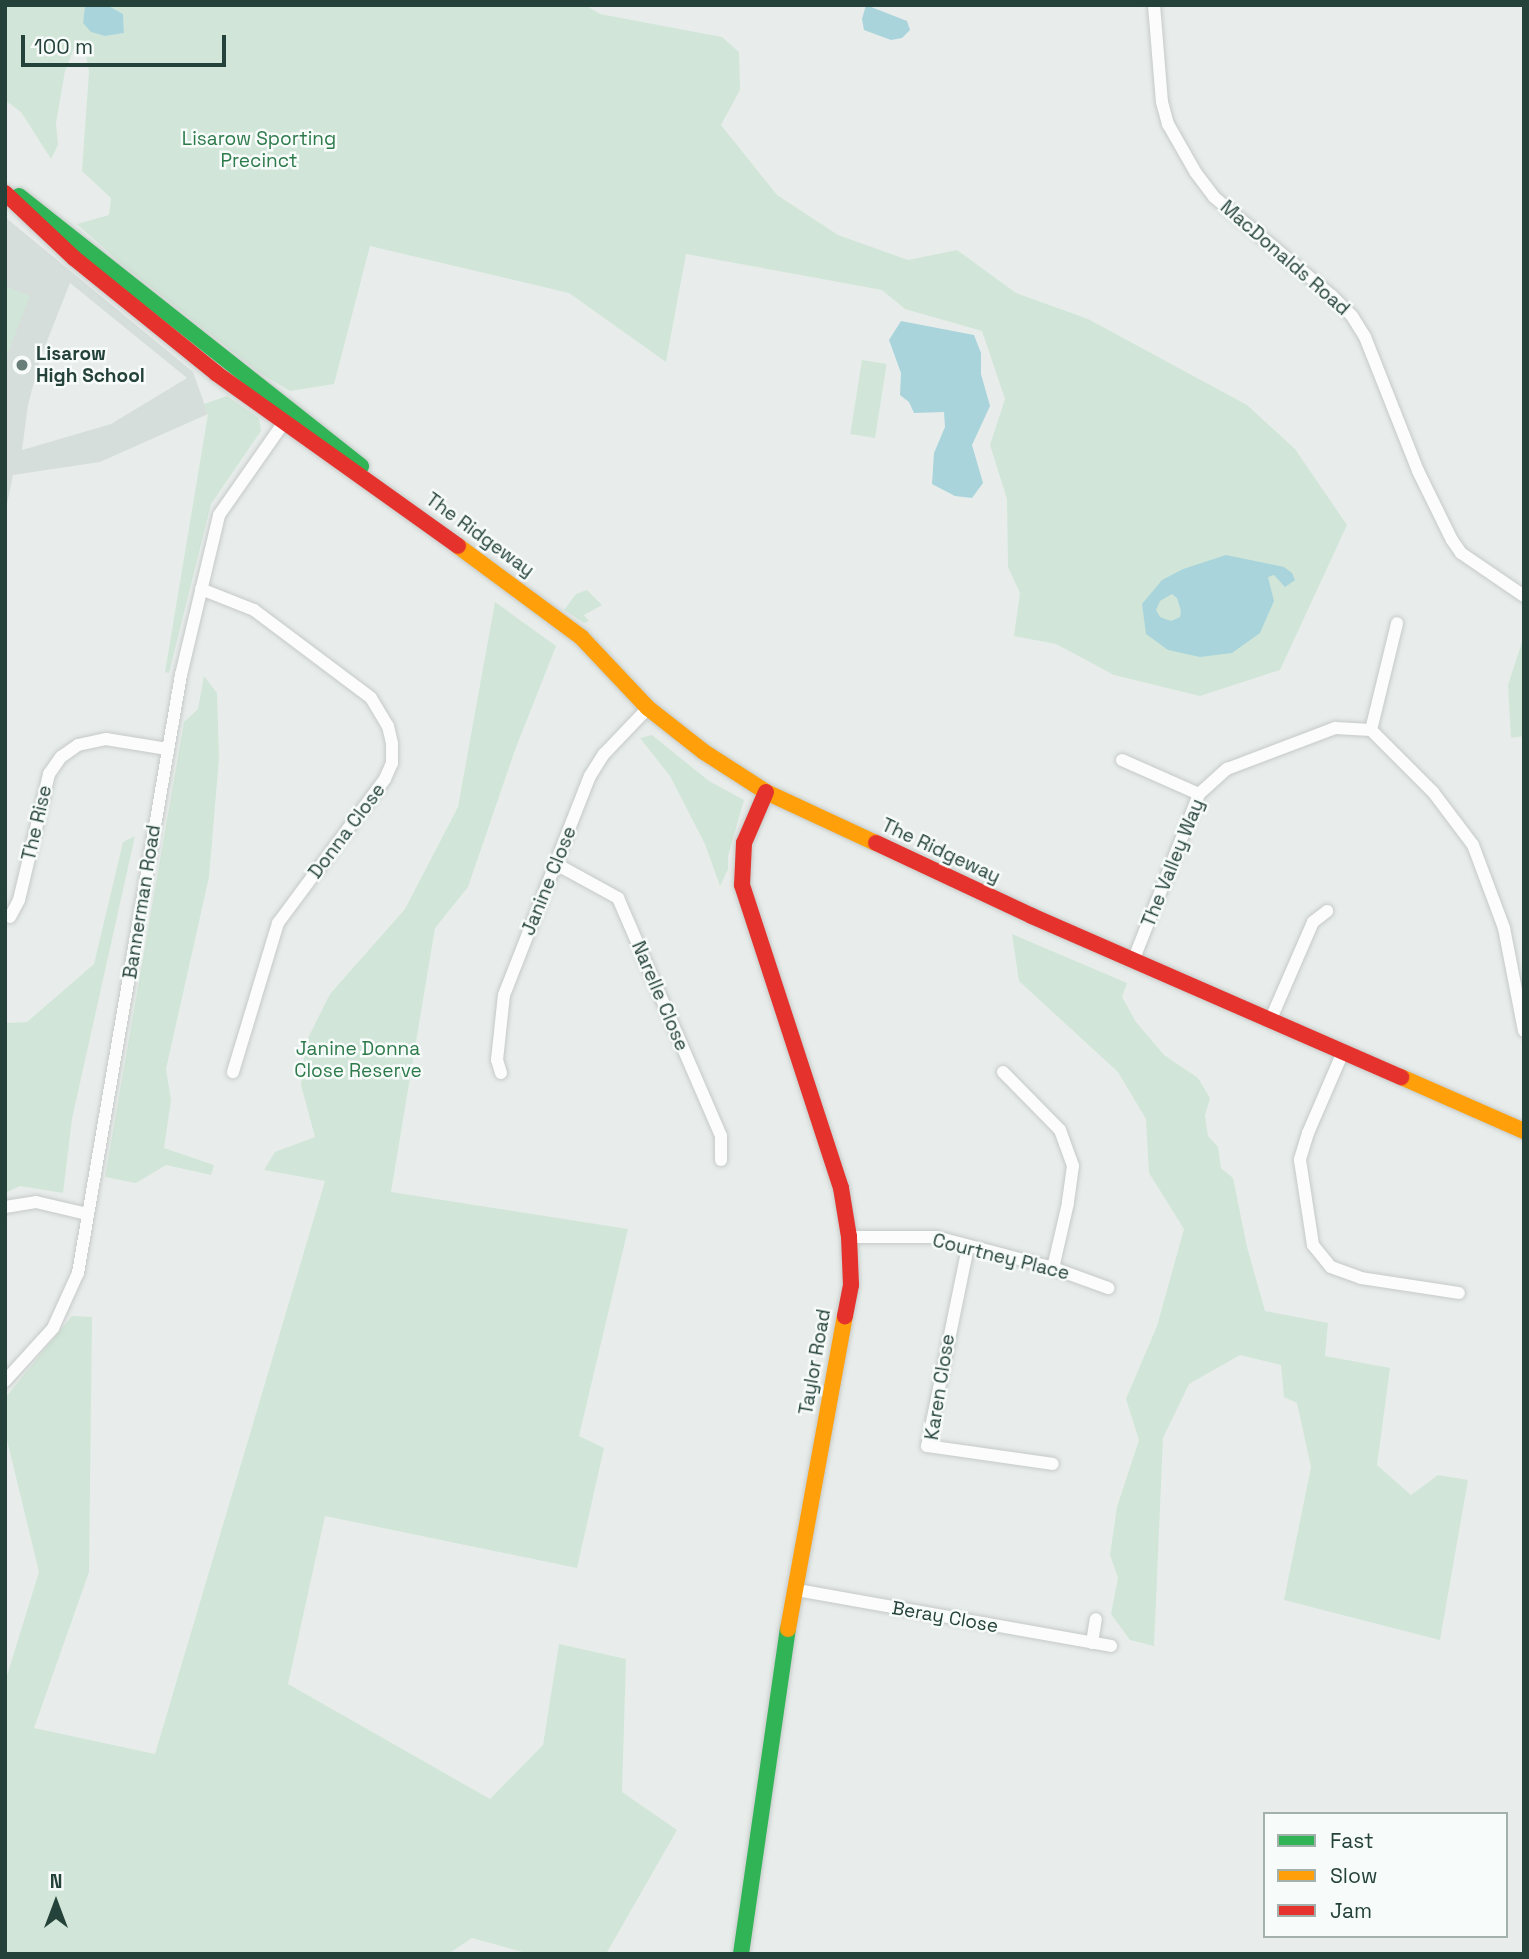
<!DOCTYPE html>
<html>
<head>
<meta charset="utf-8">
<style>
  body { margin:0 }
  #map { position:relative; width:1529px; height:1959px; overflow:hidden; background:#e8edeb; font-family:"Space Grotesk",sans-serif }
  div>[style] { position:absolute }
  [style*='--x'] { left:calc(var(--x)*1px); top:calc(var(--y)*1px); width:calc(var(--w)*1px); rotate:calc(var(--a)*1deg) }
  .built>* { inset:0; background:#d6dedb }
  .green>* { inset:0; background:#d1e6d8; transform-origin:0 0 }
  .water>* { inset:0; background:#a9d4db }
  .roads { filter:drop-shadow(0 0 2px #c5cac8) drop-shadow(0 0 2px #c5cac8) }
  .street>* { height:12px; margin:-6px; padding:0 6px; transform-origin:6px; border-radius:6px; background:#fcfcfc }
  .fast>* { height:16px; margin:-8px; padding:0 8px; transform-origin:8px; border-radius:8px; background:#30b455 }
  .slow>* { height:16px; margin:-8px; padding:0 8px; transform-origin:8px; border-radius:8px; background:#ff9f0a }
  .jam>* { height:16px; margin:-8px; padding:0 8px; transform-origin:8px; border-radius:8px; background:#e5322d }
  .dots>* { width:19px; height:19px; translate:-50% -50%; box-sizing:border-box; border:4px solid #f7fbf9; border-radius:50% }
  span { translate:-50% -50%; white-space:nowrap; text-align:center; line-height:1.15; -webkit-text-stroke:5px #f7fbf9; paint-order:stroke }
  .park-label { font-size:19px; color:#2d7a4b }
  .street-label { font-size:19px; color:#24423a }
  .poi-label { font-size:19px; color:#24423a; font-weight:700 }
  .left { translate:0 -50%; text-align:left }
  .frame { position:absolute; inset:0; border:7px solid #24423a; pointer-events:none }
  .legend { position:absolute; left:1263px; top:1812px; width:245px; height:126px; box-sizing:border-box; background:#f7fbf9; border:2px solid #a3b1ad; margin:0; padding:9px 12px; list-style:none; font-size:21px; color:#24423a }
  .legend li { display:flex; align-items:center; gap:14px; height:35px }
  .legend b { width:35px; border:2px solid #a3b1ad }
  .north { position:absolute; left:21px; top:1868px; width:70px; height:70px; -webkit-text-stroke:5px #f7fbf9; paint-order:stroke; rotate:0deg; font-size:19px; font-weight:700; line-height:28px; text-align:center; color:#24423a }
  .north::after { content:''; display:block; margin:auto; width:24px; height:32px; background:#24423a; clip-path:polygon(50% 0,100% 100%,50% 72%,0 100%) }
  .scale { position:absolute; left:21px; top:35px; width:205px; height:32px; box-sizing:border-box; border:4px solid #24423a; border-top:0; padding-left:9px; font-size:21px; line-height:24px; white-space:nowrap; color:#24423a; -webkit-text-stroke:5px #f7fbf9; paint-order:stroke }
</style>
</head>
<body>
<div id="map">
  <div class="built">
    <i style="clip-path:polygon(evenodd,5px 217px,193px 372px,208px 414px,100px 462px,13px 475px,5px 514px,5px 217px,70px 283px,187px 378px,111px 424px,22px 450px,28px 405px,40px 359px,70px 283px)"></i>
  </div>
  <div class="green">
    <i style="clip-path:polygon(5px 5px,85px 5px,83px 23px,105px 36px,124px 33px,123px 14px,107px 5px,585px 5px,600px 14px,722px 37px,739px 52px,740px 90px,721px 125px,777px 195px,838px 235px,908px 260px,957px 250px,1016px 293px,1088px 319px,1247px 405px,1295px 449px,1347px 525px,1280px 670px,1200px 696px,1114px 675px,1056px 644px,1014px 636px,1020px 593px,1008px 567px,1007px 499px,990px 445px,1005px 399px,982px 331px,905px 309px,882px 290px,686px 254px,666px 362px,569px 293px,370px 246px,334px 384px,290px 391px,263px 375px,124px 266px,77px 224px,109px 215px,111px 198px,82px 171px,89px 72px,85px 49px,75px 46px,65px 71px,56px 123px,58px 145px,51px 159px,21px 112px,5px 100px)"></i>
    <i style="clip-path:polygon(5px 286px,30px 296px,5px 360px)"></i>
    <i style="left:862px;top:360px;width:25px;height:75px;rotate:9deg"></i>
    <i style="clip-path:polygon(227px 396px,259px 418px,261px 431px,211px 504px,169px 673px,165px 672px,208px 414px,204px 404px)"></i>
    <i style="clip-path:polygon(587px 590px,602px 605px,584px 615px,589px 621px,584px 623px,564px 610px,576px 594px)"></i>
    <i style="clip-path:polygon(495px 602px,556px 646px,515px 750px,468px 887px,435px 928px,391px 1192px,628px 1229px,579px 1436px,604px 1448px,577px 1568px,325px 1516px,288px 1684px,490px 1799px,543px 1745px,559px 1644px,626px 1659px,622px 1792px,677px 1830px,606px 1954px,530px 1954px,472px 1938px,448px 1954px,5px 1954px,5px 1682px,39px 1572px,5px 1432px,5px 1398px,72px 1316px,92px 1317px,89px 1572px,34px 1728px,155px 1754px,325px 1181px,264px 1170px,275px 1152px,315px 1137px,301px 1085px,306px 1042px,330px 994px,405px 909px,458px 807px)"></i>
    <i style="clip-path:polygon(1524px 636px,1524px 736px,1511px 738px,1508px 685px)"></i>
    <i style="clip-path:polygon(204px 676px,217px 693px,219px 758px,209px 877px,166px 1069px,171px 1100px,164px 1148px,214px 1165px,211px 1175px,166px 1165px,136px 1183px,105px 1177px,184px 722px,198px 709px)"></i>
    <i style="clip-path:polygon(652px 735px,709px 781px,744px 800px,728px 856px,728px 869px,720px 886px,705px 844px,670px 776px,640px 738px)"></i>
    <i style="clip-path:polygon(135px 836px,72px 1119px,63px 1193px,20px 1186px,5px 1193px,5px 1023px,27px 1022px,94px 964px,123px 842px)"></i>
    <i style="clip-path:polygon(1012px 934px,1127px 983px,1122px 997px,1136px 1022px,1164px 1055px,1198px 1078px,1210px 1098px,1205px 1116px,1208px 1136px,1218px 1147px,1221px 1168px,1233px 1178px,1247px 1247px,1265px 1311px,1328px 1323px,1325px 1356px,1390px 1368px,1377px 1465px,1411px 1495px,1438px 1475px,1468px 1480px,1440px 1640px,1284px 1600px,1311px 1467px,1297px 1403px,1284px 1397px,1281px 1365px,1240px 1355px,1189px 1384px,1163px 1438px,1154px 1646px,1130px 1640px,1111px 1614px,1118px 1578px,1110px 1555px,1117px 1507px,1139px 1440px,1126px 1399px,1157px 1326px,1184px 1229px,1149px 1173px,1146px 1119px,1118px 1072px,1019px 981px)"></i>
  </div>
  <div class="water">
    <i style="clip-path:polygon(85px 5px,107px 5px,123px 14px,124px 33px,105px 36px,91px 32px,83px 23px)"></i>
    <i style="clip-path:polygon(866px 5px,907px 21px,910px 30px,902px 38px,891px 40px,864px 30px,862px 19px)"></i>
    <i style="clip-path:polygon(901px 321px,974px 335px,981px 353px,981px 374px,990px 406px,972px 445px,983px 483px,972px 498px,955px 496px,932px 484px,934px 453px,945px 427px,944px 412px,914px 413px,909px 402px,900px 395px,901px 373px,889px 340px)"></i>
    <i style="clip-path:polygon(evenodd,1226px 555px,1284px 567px,1292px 573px,1295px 580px,1285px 587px,1274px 575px,1268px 577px,1274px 601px,1260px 633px,1232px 653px,1200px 657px,1168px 650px,1146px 634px,1142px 604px,1162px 580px,1183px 569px,1226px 555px,1172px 594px,1177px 598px,1181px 611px,1180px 617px,1171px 621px,1160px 617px,1156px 610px,1160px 601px,1172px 594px)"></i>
  </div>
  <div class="roads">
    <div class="street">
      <i style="--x:1154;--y:5;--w:97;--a:85.3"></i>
      <i style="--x:1162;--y:102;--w:23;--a:75"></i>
      <i style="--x:1168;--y:124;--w:56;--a:60.3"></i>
      <i style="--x:1196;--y:173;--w:30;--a:53"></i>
      <i style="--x:1214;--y:197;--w:154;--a:40"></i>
      <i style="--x:1332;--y:296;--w:28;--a:45"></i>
      <i style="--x:1352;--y:316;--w:25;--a:58"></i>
      <i style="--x:1365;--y:337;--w:144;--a:68.4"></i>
      <i style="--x:1418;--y:471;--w:77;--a:63.8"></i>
      <i style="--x:1452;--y:540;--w:16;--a:55"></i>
      <i style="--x:1461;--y:553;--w:76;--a:34.3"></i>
      <i style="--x:201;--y:589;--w:57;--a:21.6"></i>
      <i style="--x:254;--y:610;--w:146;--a:36.9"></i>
      <i style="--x:371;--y:698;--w:33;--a:59"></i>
      <i style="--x:388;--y:726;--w:18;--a:77"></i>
      <i style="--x:392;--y:744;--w:19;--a:90"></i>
      <i style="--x:392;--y:763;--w:17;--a:114"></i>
      <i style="--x:385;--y:779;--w:179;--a:126.6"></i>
      <i style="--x:278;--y:923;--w:156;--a:106.8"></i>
      <i style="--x:1371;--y:730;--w:110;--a:-76.3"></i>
      <i style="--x:1122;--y:760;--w:84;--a:23.8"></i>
      <i style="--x:556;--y:864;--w:71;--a:28.7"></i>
      <i style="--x:618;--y:898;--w:259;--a:66.6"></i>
      <i style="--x:721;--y:1136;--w:24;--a:90"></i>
      <i style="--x:10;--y:917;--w:19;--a:-62"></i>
      <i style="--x:19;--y:900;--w:130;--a:-76.6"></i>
      <i style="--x:49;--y:774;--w:21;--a:-55"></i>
      <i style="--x:61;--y:757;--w:21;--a:-35"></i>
      <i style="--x:78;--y:745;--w:29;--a:-12"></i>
      <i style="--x:106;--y:739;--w:62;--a:9.3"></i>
      <i style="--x:1133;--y:961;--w:180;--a:-68.4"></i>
      <i style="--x:1199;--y:794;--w:38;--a:-42"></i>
      <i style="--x:1227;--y:769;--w:116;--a:-20.8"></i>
      <i style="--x:1335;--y:728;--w:36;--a:3"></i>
      <i style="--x:1371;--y:730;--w:88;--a:45"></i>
      <i style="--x:1433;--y:792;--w:66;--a:53"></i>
      <i style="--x:1473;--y:845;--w:89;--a:69.5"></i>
      <i style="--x:1504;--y:928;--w:105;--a:79"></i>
      <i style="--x:1270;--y:1021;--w:108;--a:-66.5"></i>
      <i style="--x:1313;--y:922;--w:18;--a:-38"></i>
      <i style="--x:1343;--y:1052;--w:88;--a:113.4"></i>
      <i style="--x:1308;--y:1133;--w:28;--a:107"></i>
      <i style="--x:1300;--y:1160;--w:86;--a:81.3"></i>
      <i style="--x:1313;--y:1245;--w:28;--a:51"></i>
      <i style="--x:1331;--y:1267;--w:32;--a:20"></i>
      <i style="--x:1361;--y:1278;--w:99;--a:8.7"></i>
      <i style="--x:1003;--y:1072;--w:81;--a:45.5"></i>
      <i style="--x:1060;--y:1130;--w:38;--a:70"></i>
      <i style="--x:1073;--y:1166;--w:37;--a:98"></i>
      <i style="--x:1068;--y:1203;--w:67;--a:103"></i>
      <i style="--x:501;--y:1073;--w:14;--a:-107"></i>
      <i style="--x:497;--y:1060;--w:65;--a:-83.9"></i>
      <i style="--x:504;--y:995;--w:235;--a:-68.6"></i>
      <i style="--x:590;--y:776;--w:26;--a:-58"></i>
      <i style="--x:604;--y:754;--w:64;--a:-46.3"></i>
      <i style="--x:5;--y:1207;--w:31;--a:-9"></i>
      <i style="--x:36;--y:1202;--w:52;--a:13.2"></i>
      <i style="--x:849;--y:1237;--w:87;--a:0"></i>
      <i style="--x:936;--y:1237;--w:121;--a:14.8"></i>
      <i style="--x:1053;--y:1268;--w:59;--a:20"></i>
      <i style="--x:968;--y:1247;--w:203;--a:101.6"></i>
      <i style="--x:927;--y:1446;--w:127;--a:8.1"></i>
      <i style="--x:5;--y:1381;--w:72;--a:-47.8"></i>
      <i style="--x:53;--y:1328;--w:60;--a:-65.6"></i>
      <i style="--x:78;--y:1273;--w:607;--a:-80.23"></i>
      <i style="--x:181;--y:675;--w:164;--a:-76.6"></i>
      <i style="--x:219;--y:515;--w:113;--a:-55"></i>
      <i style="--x:284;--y:422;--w:8;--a:-104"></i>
      <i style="--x:797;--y:1590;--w:319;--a:10.1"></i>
      <i style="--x:1092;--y:1643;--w:24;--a:-81"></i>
    </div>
    <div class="fast">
      <i style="--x:19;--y:196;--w:436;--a:38.3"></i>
      <i style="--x:741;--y:1954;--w:328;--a:-81.8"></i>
    </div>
    <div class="slow">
      <i style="--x:458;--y:546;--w:153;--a:36.5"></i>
      <i style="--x:581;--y:637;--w:98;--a:46.7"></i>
      <i style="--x:648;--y:708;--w:71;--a:38.2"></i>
      <i style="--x:704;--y:752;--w:74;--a:32.8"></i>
      <i style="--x:766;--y:792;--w:121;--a:24.9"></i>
      <i style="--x:1401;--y:1077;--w:134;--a:23.7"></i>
      <i style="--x:788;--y:1629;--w:318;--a:-79.7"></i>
    </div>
    <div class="jam">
      <i style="--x:5;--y:193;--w:95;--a:43.3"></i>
      <i style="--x:74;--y:258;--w:184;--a:39"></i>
      <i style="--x:217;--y:374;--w:296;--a:35.5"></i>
      <i style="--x:766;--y:792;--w:56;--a:113.3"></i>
      <i style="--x:744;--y:843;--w:42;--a:92.7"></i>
      <i style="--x:742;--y:885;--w:319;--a:71.9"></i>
      <i style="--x:841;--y:1188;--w:50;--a:80.7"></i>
      <i style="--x:849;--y:1237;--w:48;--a:87.6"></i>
      <i style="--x:851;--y:1285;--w:32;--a:101"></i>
      <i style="--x:876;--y:843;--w:172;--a:25.1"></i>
      <i style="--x:1032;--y:916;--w:403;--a:23.6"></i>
    </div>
  </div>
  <div class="dots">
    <i style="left:22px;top:365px;background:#697e78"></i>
  </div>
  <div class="park-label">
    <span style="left:259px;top:150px">Lisarow Sporting<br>Precinct</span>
    <span style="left:358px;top:1060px">Janine Donna<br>Close Reserve</span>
  </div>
  <div class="street-label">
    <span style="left:1285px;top:258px;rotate:41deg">MacDonalds Road</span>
    <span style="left:480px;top:535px;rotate:36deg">The Ridgeway</span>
    <span style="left:37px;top:823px;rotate:-77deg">The Rise</span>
    <span style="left:347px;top:831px;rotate:-53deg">Donna Close</span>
    <span style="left:941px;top:851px;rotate:25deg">The Ridgeway</span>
    <span style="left:1173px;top:863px;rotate:-68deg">The Valley Way</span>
    <span style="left:549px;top:881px;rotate:-68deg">Janine Close</span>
    <span style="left:142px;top:902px;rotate:-81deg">Bannerman Road</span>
    <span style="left:660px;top:996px;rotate:67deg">Narelle Close</span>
    <span style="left:1001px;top:1257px;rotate:14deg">Courtney Place</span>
    <span style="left:815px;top:1362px;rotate:-80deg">Taylor Road</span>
    <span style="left:940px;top:1387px;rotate:-81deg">Karen Close</span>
    <span style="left:945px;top:1617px;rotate:10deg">Beray Close</span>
  </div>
  <div class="poi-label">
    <span class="left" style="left:36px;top:365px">Lisarow<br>High School</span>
  </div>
  <div class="frame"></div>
  <ul class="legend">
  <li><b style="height:9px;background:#30b455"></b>Fast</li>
  <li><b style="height:9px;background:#ff9f0a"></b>Slow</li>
  <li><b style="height:9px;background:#e5322d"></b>Jam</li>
  </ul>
  <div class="north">N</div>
  <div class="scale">100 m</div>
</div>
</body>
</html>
